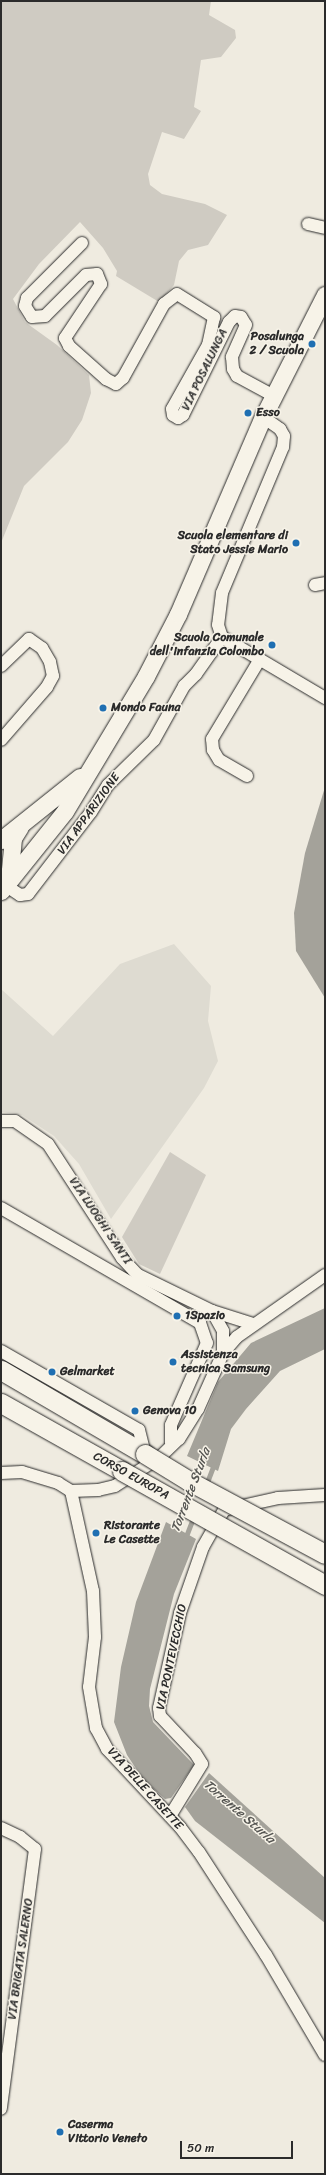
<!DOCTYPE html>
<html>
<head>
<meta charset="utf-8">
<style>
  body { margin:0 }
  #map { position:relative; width:326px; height:2175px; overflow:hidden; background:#efebe0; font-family:Sriracha,sans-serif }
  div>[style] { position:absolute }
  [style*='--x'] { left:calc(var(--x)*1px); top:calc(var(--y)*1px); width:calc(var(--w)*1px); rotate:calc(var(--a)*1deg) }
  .built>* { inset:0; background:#dedbd1 }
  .green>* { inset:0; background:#cfcbc2 }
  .water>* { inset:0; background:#a4a29a }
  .stream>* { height:4.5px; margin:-2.25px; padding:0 2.25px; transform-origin:2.25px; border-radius:2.25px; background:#a4a29a }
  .roads { filter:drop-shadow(0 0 1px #2b2b2b) drop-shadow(0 0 1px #2b2b2b) }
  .street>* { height:12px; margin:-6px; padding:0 6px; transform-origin:6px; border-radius:6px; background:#f7f3e8 }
  .secondary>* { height:17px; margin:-8.5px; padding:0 8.5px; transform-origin:8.5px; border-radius:8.5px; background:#f7f3e8 }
  .primary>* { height:19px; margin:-9.5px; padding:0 9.5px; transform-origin:9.5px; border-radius:9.5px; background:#f7f3e8 }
  .bridges { filter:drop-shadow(0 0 1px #2b2b2b) drop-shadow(0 0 1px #2b2b2b) }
  .primary-bridge>* { height:19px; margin:-9.5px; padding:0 9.5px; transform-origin:9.5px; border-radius:9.5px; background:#f7f3e8 }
  .dots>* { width:11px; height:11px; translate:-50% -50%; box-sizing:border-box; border:2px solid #f7f3e8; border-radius:50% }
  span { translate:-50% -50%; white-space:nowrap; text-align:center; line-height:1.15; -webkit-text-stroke:3px #f7f3e8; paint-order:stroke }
  .poi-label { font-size:12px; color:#2b2b2b; font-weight:700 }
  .right { translate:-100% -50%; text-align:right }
  .left { translate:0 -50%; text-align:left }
  .street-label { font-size:12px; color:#2b2b2b }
  .water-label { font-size:13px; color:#555552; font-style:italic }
  .frame { position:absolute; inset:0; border:2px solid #2b2b2b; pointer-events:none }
  .scale { position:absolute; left:180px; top:2141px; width:113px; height:18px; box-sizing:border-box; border:2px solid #2b2b2b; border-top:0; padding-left:5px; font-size:12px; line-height:14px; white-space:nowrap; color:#2b2b2b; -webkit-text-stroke:3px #f7f3e8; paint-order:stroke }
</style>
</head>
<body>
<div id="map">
  <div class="built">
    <i style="clip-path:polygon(174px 944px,211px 986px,208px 1021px,218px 1061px,204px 1088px,111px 1219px,79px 1164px,54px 1136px,22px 1115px,1px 1112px,1px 989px,53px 1036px,120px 964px)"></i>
  </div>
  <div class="green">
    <i style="clip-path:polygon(1px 1px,211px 1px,209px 15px,235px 30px,236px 38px,221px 57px,201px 60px,194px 107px,201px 111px,184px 139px,162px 132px,148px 174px,150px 185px,162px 194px,205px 204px,227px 215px,208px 245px,188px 250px,179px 261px,174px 285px,159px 302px,116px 276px,117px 271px,103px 248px,80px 222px,39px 264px,13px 299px,25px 322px,57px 345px,89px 375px,91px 393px,82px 420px,68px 442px,24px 486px,1px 543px)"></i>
    <i style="clip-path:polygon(170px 1152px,206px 1175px,160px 1274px,139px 1264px,122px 1237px)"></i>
  </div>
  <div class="water">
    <i style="clip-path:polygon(325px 787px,325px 998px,296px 951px,294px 913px,305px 853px)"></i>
    <i style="clip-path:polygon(325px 1308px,325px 1349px,280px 1371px,246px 1409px,231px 1429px,218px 1471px,187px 1456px,218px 1382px,251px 1343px)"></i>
    <i style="clip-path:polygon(166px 1522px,196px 1539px,174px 1594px,150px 1689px,149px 1706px,153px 1722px,194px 1765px,171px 1798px,165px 1799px,143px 1779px,127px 1755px,114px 1722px,121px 1667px,136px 1602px)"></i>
    <i style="clip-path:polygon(209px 1773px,325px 1878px,325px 1923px,195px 1821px,185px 1807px)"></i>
  </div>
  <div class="stream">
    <i style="--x:206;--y:1485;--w:22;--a:-69"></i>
    <i style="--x:185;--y:1539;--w:25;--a:-69"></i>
  </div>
  <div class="roads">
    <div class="street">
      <i style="--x:308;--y:224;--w:17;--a:13"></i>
      <i style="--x:82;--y:243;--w:78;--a:135"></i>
      <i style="--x:27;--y:298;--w:8;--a:104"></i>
      <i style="--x:25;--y:306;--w:13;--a:58"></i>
      <i style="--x:32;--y:317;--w:13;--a:-4"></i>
      <i style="--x:45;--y:316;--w:58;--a:-45"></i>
      <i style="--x:86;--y:275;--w:11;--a:-5"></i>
      <i style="--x:97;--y:274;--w:11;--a:68"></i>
      <i style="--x:101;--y:284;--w:65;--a:123.7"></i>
      <i style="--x:65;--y:338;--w:9;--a:63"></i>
      <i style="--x:69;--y:346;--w:50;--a:41.7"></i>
      <i style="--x:106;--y:379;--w:11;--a:27"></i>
      <i style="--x:116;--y:384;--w:9;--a:-41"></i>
      <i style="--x:123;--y:378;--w:85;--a:-61"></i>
      <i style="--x:164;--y:304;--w:16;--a:-38"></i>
      <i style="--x:177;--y:294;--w:44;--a:31.9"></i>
      <i style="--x:214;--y:317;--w:29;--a:102"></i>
      <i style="--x:208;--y:345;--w:73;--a:119.4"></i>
      <i style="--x:172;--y:409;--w:6;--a:81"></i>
      <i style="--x:173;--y:415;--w:6;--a:31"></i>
      <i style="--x:178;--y:418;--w:6;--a:-31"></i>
      <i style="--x:183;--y:415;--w:104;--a:-63.7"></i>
      <i style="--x:229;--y:322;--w:8;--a:-45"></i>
      <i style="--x:235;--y:316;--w:6;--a:9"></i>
      <i style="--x:241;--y:317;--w:9;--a:58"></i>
      <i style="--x:246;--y:325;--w:35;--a:114"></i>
      <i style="--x:232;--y:357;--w:12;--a:85"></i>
      <i style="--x:233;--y:369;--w:8;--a:60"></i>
      <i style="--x:237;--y:376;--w:42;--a:28.4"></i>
      <i style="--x:263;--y:417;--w:21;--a:35"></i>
      <i style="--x:280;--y:429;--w:8;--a:60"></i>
      <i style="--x:284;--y:436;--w:11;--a:95"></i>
      <i style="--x:283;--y:447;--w:158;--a:112.7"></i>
      <i style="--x:222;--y:593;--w:32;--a:97"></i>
      <i style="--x:218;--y:625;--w:13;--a:72"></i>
      <i style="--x:222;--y:637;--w:120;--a:30.6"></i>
      <i style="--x:315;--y:585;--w:10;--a:-11"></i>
      <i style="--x:1;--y:666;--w:39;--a:-44"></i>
      <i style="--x:29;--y:639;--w:16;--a:35"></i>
      <i style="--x:42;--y:648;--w:16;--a:60"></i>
      <i style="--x:50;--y:662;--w:14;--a:78"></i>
      <i style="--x:53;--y:676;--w:13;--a:119"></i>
      <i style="--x:47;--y:687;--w:70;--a:131"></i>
      <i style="--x:247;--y:776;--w:32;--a:-150"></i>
      <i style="--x:219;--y:760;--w:12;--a:-121"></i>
      <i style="--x:213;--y:750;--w:11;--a:-95"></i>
      <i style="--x:212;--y:739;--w:93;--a:-59"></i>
      <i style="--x:5;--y:885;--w:18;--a:34"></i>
      <i style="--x:20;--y:895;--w:8;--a:-7"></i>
      <i style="--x:28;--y:894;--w:103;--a:-52.5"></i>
      <i style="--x:91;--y:812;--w:32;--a:-58"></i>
      <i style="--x:108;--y:785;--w:64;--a:-44.4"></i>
      <i style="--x:154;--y:740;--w:62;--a:-60.9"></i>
      <i style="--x:184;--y:686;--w:17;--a:-45"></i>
      <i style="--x:196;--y:674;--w:45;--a:-54.9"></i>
      <i style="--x:1;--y:1121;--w:14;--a:0"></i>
      <i style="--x:15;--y:1121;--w:40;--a:34.9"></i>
      <i style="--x:48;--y:1144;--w:136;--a:57"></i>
      <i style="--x:122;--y:1258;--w:23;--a:47"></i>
      <i style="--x:138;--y:1275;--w:82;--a:25.9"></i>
      <i style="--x:212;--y:1311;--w:23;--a:61"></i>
      <i style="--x:223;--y:1331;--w:22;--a:90"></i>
      <i style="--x:1;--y:1208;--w:230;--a:30"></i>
      <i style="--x:200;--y:1323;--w:21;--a:71"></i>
      <i style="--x:207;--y:1343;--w:90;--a:113.7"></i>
      <i style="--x:171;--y:1425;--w:18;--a:90"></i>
      <i style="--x:212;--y:1311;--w:43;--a:17.6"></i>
      <i style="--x:1;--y:1351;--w:159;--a:29.8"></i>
      <i style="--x:139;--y:1430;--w:25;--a:76"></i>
      <i style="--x:1;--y:1473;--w:21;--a:-3"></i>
      <i style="--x:22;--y:1472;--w:38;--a:17"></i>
      <i style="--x:58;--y:1483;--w:15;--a:32"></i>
      <i style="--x:71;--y:1491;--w:102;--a:77.6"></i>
      <i style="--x:93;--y:1591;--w:46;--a:87.5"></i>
      <i style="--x:95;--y:1637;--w:50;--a:96.8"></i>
      <i style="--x:89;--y:1687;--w:42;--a:80.3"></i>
      <i style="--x:96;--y:1728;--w:24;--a:62"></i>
      <i style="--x:107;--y:1749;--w:107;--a:46.9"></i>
      <i style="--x:180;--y:1827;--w:31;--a:53"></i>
      <i style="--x:199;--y:1852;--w:123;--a:57"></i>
      <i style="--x:266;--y:1955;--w:116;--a:59.5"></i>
      <i style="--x:71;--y:1491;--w:27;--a:-2"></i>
      <i style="--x:98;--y:1490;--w:17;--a:-13"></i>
      <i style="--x:115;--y:1486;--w:52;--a:-32.5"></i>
      <i style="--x:159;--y:1458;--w:28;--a:-44"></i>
      <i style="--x:179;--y:1439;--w:36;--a:-58"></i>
      <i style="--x:198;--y:1409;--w:61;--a:-65.9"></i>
      <i style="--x:223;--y:1353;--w:21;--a:-49"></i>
      <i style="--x:237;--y:1337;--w:108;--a:-35.2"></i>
      <i style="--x:170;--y:1816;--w:61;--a:-58.4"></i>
      <i style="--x:202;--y:1764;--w:13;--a:-122"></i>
      <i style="--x:195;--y:1753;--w:51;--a:-133.4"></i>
      <i style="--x:160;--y:1716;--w:8;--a:-97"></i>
      <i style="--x:159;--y:1708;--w:97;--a:-77.5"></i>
      <i style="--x:180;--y:1613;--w:70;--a:-70.8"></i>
      <i style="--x:203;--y:1547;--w:43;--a:-60.4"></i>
      <i style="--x:224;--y:1510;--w:55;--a:-12.5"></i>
      <i style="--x:278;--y:1498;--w:47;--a:-3.7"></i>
      <i style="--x:1;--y:1828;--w:21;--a:25"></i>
      <i style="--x:20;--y:1837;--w:19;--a:39"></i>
      <i style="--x:35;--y:1849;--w:262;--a:97.5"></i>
    </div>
    <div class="secondary">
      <i style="--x:1;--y:840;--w:101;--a:-38.6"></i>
      <i style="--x:9;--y:879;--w:41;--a:-84.4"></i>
      <i style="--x:13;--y:838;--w:13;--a:-58"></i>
      <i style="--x:1;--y:891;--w:102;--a:-51.3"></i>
      <i style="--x:65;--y:811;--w:157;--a:-59"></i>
      <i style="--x:146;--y:676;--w:70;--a:-62.7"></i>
      <i style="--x:178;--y:614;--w:215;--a:-66.7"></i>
      <i style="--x:263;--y:417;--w:137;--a:-63.1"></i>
    </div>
    <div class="primary">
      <i style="--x:1;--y:1370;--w:167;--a:30.3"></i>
      <i style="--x:1;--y:1403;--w:139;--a:29.3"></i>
    </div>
  </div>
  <div class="bridges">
    <div class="primary-bridge">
      <i style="--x:145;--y:1454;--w:52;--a:31.5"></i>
      <i style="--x:189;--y:1481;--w:154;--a:28.2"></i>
      <i style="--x:122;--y:1471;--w:233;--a:29.3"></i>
    </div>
  </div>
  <div class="dots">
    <i style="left:312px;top:344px;background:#1f6fb2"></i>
    <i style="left:248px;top:413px;background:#1f6fb2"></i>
    <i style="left:296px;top:543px;background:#1f6fb2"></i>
    <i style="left:272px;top:645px;background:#1f6fb2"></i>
    <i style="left:103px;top:708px;background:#1f6fb2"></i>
    <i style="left:177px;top:1316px;background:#1f6fb2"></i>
    <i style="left:173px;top:1362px;background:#1f6fb2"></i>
    <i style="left:52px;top:1372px;background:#1f6fb2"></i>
    <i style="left:135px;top:1411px;background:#1f6fb2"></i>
    <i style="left:96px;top:1533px;background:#1f6fb2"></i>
    <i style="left:60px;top:2132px;background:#1f6fb2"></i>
  </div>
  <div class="poi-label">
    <span class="right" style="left:304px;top:344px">Posalunga<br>2 / Scuola</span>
    <span class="left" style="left:256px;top:413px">Esso</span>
    <span class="right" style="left:288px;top:543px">Scuola elementare di<br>Stato Jessie Mario</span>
    <span class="right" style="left:264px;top:645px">Scuola Comunale<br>dell'infanzia Colombo</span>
    <span class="left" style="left:111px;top:708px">Mondo Fauna</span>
    <span class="left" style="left:185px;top:1316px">1Spazio</span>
    <span class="left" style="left:181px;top:1362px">Assistenza<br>tecnica Samsung</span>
    <span class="left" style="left:60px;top:1372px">Gelmarket</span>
    <span class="left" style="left:143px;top:1411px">Genova 10</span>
    <span class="left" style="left:104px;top:1533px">Ristorante<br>Le Casette</span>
    <span class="left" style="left:68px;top:2132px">Caserma<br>Vittorio Veneto</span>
  </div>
  <div class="street-label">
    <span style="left:205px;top:370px;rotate:-64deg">VIA POSALUNGA</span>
    <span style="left:89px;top:814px;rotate:-54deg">VIA APPARIZIONE</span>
    <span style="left:100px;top:1221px;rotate:56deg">VIA LUOGHI SANTI</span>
    <span style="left:131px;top:1476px;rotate:29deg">CORSO EUROPA</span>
    <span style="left:172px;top:1657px;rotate:-78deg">VIA PONTEVECCHIO</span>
    <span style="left:145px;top:1789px;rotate:48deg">VIA DELLE CASETTE</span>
    <span style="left:21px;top:1959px;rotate:-82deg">VIA BRIGATA SALERNO</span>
  </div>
  <div class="water-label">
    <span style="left:191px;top:1490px;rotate:-69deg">Torrente Sturla</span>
    <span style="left:239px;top:1812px;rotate:41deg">Torrente Sturla</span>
  </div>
  <div class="frame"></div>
  <div class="scale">50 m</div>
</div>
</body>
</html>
